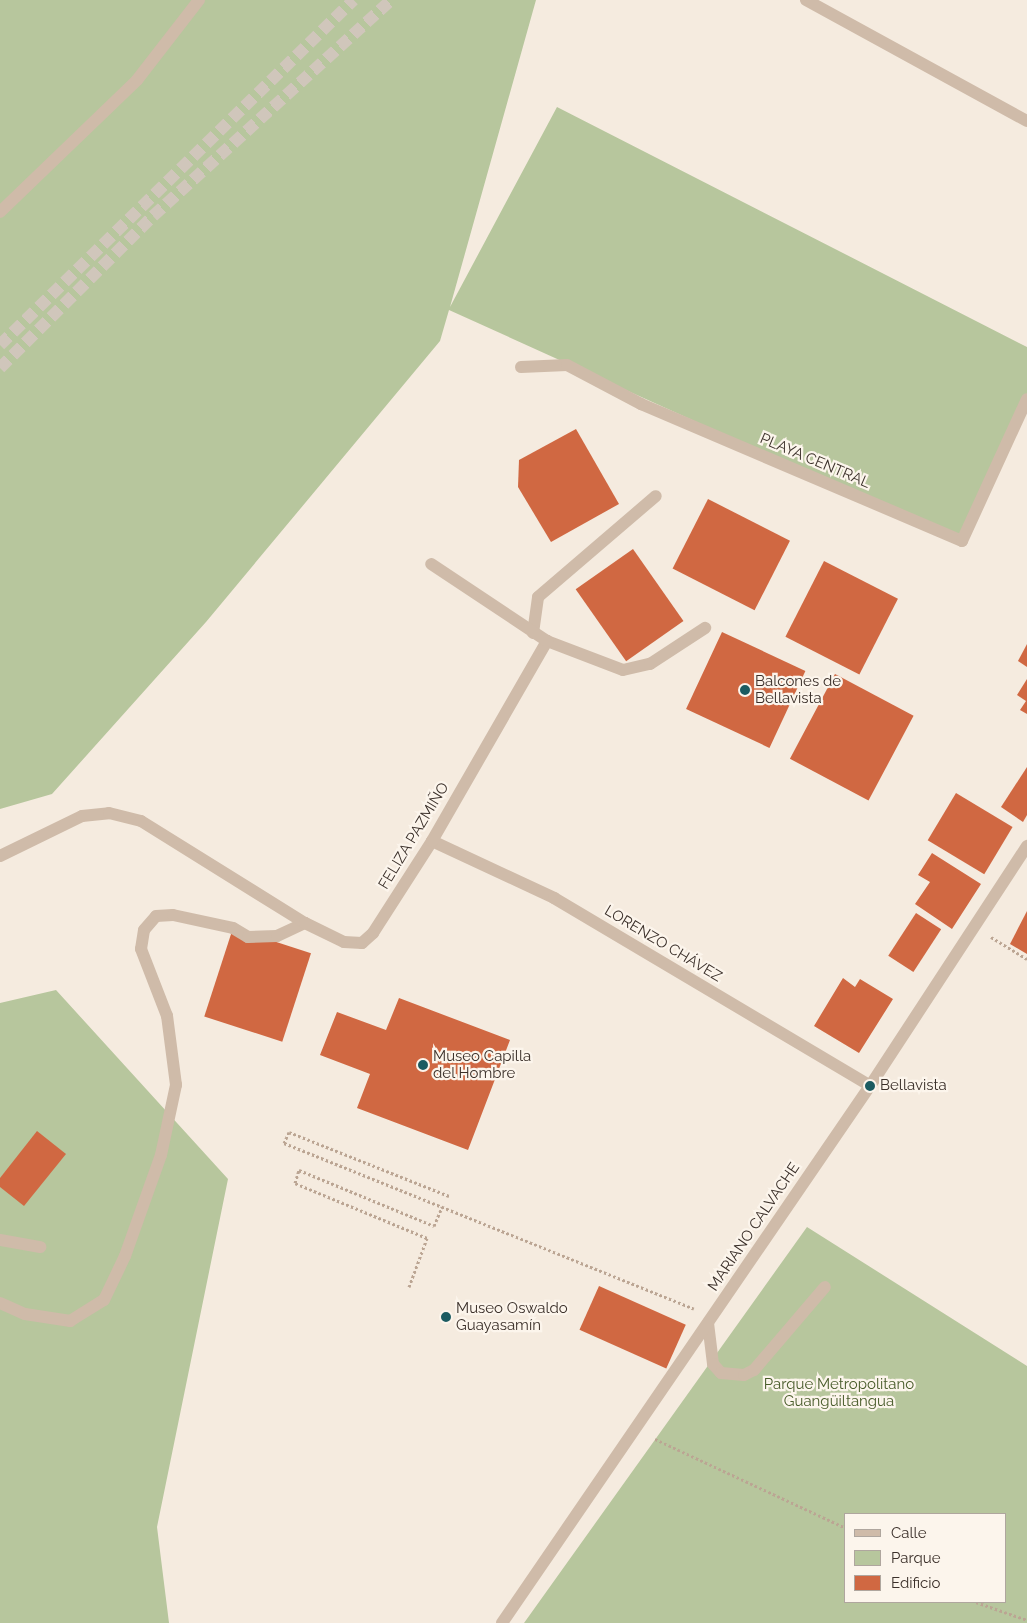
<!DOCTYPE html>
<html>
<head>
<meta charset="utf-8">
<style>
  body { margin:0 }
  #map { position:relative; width:1027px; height:1623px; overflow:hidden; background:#f5ebdf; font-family:Raleway,sans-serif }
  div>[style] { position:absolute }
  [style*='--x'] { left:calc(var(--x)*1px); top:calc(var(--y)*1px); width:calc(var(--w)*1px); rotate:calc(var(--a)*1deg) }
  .green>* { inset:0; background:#b7c69d }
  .building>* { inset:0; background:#d06842; transform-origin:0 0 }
  .primary-tunnel>* { height:12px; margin-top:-6px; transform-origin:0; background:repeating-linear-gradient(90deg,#d0c6bb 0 12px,transparent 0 18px) }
  .path>* { height:3px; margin-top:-1.5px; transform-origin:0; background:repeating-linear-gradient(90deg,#bba593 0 2.5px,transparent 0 5px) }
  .lane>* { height:12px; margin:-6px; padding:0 6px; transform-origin:6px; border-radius:6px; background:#cfbba9 }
  .street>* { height:12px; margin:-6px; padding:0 6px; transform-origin:6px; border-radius:6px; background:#cfbba9 }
  .dots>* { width:14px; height:14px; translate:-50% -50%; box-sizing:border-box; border:2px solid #fcf5ec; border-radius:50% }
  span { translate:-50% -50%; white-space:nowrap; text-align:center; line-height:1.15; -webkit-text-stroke:4.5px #fcf5ec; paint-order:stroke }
  .street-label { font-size:15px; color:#3b302a }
  .poi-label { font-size:15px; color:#3b302a }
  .left { translate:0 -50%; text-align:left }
  .park-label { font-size:15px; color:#495c2b }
  .legend { position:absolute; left:844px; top:1513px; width:162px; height:90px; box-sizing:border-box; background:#fcf5ec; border:1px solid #afa69e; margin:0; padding:6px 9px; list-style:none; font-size:15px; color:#3b302a }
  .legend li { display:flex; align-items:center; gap:10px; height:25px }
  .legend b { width:25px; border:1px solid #afa69e }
</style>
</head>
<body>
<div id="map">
  <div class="green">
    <i style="clip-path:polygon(0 0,536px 0,450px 307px,557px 107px,1027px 347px,1027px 399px,957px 540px,449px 310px,440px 341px,206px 622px,52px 794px,0 809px)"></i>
    <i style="clip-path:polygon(56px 990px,228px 1179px,157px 1527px,169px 1623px,0 1623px,0 1003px)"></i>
    <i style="clip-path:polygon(evenodd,807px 1227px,1027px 1366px,1027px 1623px,524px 1623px,807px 1227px,846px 1514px,1006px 1514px,1006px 1602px,846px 1602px,846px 1514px)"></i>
  </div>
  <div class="building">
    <i style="clip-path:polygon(576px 429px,619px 504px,551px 542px,518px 487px,519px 460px)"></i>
    <i style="left:708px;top:499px;width:92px;height:78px;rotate:27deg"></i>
    <i style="left:633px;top:549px;width:88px;height:70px;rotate:55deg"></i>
    <i style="left:824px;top:561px;width:83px;height:85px;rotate:27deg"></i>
    <i style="left:722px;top:632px;width:92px;height:85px;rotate:25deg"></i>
    <i style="clip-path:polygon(1027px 644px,1027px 667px,1018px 661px)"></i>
    <i style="left:835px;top:674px;width:89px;height:96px;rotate:28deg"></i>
    <i style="clip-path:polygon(1027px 679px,1027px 714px,1020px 710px,1026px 701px,1017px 695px)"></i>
    <i style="clip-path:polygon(1027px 767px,1027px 815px,1023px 822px,1001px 807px)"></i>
    <i style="left:956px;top:793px;width:66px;height:55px;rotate:31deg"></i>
    <i style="clip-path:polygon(932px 853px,981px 884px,952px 929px,915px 904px,930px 882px,918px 875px)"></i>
    <i style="clip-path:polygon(1027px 911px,1027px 954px,1010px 944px)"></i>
    <i style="left:916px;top:913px;width:30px;height:51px;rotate:33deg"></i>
    <i style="left:233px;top:928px;width:82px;height:93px;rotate:18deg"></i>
    <i style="clip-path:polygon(843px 978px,855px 987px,860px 979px,893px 999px,859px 1053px,814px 1026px)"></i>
    <i style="clip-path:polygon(399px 998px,510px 1040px,468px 1150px,357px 1108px,370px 1074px,320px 1055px,337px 1012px,386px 1030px)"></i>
    <i style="clip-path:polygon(37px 1131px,66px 1154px,24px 1206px,0 1187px,0 1178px)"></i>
    <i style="left:599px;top:1286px;width:95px;height:48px;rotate:24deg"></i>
  </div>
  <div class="primary-tunnel">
    <i style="--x:0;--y:345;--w:494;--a:-44.3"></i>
    <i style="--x:0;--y:368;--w:216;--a:-44.8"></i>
    <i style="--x:153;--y:216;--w:321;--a:-42.2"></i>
  </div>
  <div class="path">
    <i style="--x:991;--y:937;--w:42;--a:31.4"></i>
    <i style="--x:449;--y:1196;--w:172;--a:-158.2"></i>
    <i style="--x:289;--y:1132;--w:12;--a:114"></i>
    <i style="--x:284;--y:1143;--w:442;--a:22"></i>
    <i style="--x:409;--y:1287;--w:52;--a:-69.8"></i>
    <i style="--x:427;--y:1238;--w:143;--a:-157.4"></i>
    <i style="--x:295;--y:1183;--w:14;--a:-73"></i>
    <i style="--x:299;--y:1170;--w:146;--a:22.5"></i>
    <i style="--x:434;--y:1226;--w:21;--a:-67"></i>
    <i style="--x:655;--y:1439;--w:211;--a:25"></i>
    <i style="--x:976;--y:1602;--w:54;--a:19.4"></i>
  </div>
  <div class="lane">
    <i style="--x:0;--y:212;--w:190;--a:-43.9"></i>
    <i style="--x:137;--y:80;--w:101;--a:-52.2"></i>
    <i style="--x:533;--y:633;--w:36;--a:-82"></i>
    <i style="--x:538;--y:597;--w:155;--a:-40.6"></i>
    <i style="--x:547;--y:641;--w:81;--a:20.9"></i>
    <i style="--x:623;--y:670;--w:28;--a:-13"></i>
    <i style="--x:650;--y:664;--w:66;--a:-33.2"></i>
    <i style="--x:0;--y:1240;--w:41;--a:9.9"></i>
    <i style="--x:0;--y:1303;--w:27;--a:24"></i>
    <i style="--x:25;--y:1314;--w:46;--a:8.8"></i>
    <i style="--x:70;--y:1321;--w:40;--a:-32"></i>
    <i style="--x:104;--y:1300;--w:49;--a:-64.5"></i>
    <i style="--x:125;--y:1256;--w:107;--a:-70.4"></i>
    <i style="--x:161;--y:1155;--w:72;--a:-77.9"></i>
    <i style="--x:176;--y:1085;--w:70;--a:-97.4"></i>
    <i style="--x:167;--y:1016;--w:72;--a:-111.2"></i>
    <i style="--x:141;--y:949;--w:19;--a:-81"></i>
    <i style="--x:144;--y:930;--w:18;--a:-49"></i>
    <i style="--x:156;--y:916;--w:17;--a:-3"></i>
    <i style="--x:173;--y:915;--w:61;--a:12.2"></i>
    <i style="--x:233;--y:928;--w:17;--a:31"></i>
    <i style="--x:248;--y:937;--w:29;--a:-2"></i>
    <i style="--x:277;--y:936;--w:31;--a:-25"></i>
    <i style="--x:708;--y:1323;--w:41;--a:83"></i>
    <i style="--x:713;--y:1364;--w:12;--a:48"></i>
    <i style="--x:721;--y:1373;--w:23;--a:5"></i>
    <i style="--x:744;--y:1375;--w:11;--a:-27"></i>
    <i style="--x:754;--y:1370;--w:109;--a:-49.5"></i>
  </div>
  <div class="street">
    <i style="--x:806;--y:0;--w:252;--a:28.7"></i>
    <i style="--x:521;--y:367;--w:46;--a:-2.5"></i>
    <i style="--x:567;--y:365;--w:84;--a:27.8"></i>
    <i style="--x:641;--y:404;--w:349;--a:23.1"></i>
    <i style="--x:962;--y:541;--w:156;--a:-65.4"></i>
    <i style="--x:432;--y:841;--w:135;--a:25"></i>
    <i style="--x:554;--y:898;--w:368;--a:30.7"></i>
    <i style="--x:0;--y:856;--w:91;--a:-26"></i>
    <i style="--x:82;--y:816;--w:27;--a:-6"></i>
    <i style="--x:109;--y:813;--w:33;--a:14"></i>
    <i style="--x:141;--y:821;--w:193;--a:31.9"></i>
    <i style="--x:305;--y:923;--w:43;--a:26"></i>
    <i style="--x:344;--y:942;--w:18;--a:3"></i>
    <i style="--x:362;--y:943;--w:15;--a:-42"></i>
    <i style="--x:373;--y:933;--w:109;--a:-57.3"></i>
    <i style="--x:432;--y:841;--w:231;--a:-60.1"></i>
    <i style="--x:547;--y:641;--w:139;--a:-146.4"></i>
    <i style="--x:502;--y:1623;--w:651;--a:-55.58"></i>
    <i style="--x:870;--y:1086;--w:287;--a:-56.8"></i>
  </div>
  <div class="dots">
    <i style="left:745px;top:690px;background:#1b5b61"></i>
    <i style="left:423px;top:1065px;background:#1b5b61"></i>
    <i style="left:870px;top:1086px;background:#1b5b61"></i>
    <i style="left:446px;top:1317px;background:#1b5b61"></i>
  </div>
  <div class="street-label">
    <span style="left:815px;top:461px;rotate:23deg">PLAYA CENTRAL</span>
    <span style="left:414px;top:836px;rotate:-59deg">FELIZA PAZMIÑO</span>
    <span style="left:663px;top:944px;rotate:31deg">LORENZO CHÁVEZ</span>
    <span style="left:754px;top:1227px;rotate:-56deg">MARIANO CALVACHE</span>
  </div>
  <div class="poi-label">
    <span class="left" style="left:755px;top:690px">Balcones de<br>Bellavista</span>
    <span class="left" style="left:433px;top:1065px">Museo Capilla<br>del Hombre</span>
    <span class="left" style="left:880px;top:1086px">Bellavista</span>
    <span class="left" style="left:456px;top:1317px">Museo Oswaldo<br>Guayasamín</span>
  </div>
  <div class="park-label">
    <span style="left:839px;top:1393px">Parque Metropolitano<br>Guangüiltangua</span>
  </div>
  <ul class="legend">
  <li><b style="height:6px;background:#cfbba9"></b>Calle</li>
  <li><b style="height:14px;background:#b7c69d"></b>Parque</li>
  <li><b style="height:14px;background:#d06842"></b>Edificio</li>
  </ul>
</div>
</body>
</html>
